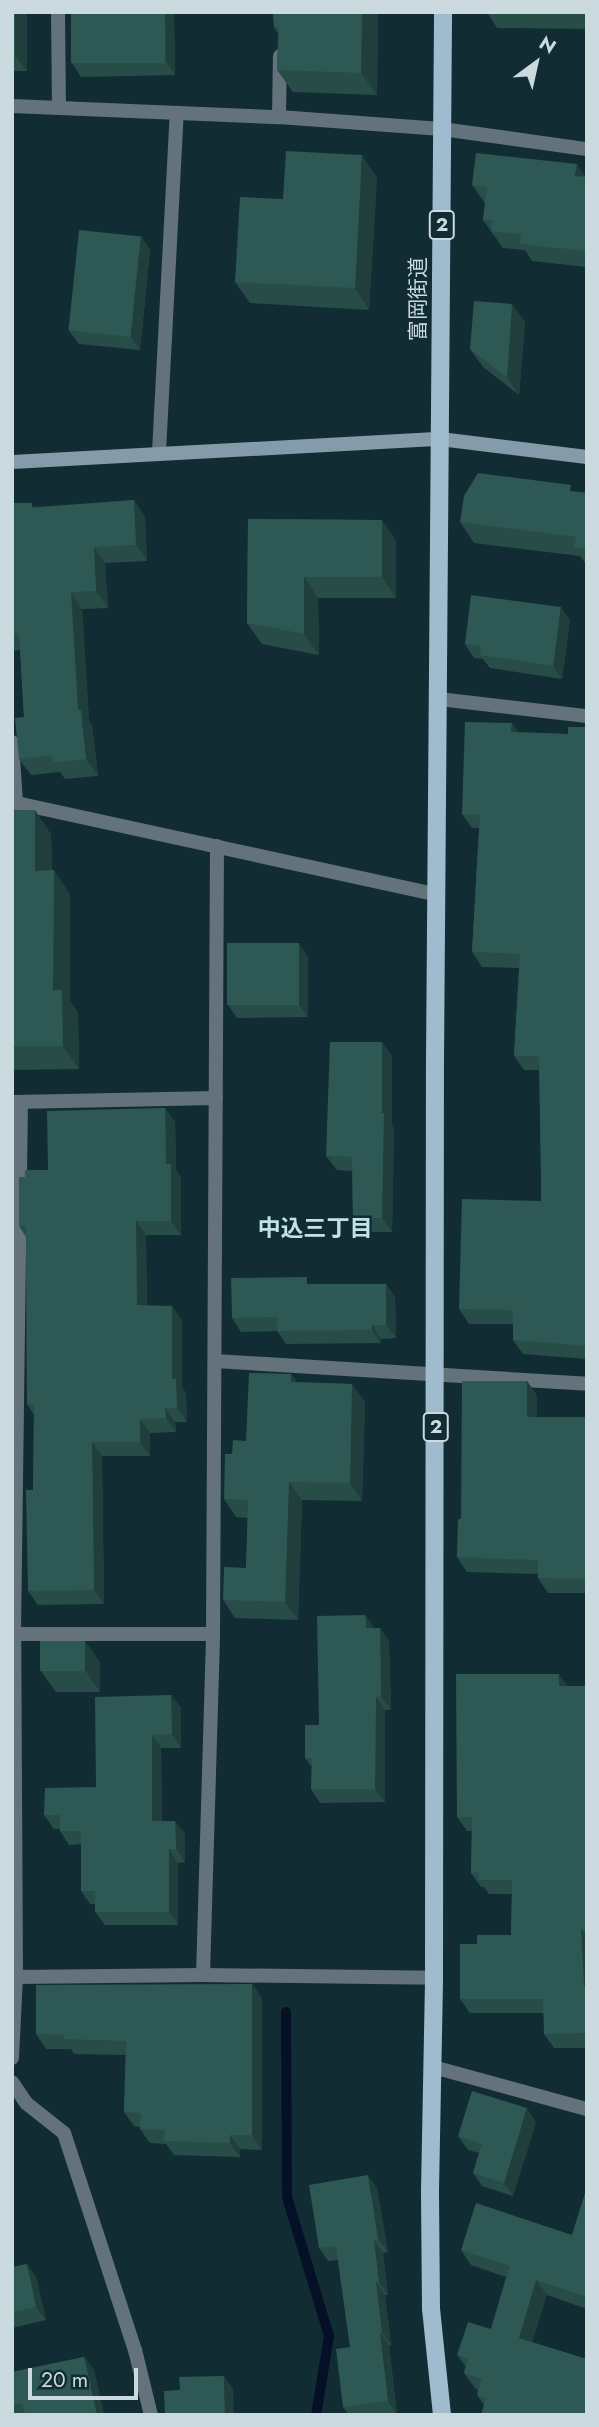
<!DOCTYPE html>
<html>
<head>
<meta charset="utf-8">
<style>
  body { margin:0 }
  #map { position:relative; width:599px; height:2427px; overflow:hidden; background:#112d33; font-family:Jost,"Noto Sans JP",sans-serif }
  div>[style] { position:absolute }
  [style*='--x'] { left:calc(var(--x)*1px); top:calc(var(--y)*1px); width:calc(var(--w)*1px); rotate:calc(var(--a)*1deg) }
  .stream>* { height:10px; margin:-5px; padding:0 5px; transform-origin:5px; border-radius:5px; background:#050f25 }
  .service>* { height:14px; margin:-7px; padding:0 7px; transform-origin:7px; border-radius:7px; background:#64727b }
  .pedestrian>* { height:14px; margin:-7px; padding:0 7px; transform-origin:7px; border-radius:7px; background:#64727b }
  .minor>* { height:14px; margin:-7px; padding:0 7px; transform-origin:7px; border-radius:7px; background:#64727b }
  .tertiary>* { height:14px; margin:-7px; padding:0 7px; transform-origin:7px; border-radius:7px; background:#64727b }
  .secondary>* { height:14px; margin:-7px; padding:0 7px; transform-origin:7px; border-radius:7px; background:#869baa }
  .primary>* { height:18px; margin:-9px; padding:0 9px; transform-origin:9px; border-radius:9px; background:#9fbbce }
  .wall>* { inset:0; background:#284c48; transform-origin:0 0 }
  .shaded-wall>* { inset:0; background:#203e3b }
  .building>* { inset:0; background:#2e5854; transform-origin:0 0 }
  span { translate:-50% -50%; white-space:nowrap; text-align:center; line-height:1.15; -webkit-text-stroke:5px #112d33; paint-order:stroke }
  .shield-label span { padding:2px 5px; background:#112d33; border:2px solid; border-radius:5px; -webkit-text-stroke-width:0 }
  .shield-label { font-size:19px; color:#cbdade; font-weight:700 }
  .street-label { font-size:21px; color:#cbdade }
  .neighbourhood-label { font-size:23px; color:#c1e1e8; font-weight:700 }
  .frame { position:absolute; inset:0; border:14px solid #cbdade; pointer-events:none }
  .north { position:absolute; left:501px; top:28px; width:70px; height:70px; -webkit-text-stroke:5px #112d33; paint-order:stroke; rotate:33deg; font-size:19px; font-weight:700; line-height:28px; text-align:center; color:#cbdade }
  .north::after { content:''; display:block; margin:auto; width:24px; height:32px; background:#cbdade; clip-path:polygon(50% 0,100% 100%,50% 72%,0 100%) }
  .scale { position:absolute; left:28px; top:2368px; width:110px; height:32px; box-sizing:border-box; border:4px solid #cbdade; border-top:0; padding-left:9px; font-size:21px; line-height:24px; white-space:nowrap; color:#cbdade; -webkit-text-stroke:5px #112d33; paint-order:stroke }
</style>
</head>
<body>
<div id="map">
  <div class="stream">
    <i style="--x:286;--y:2012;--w:185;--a:89.7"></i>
    <i style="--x:287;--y:2197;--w:145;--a:73.2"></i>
    <i style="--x:329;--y:2336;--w:80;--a:99.3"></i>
  </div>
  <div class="service">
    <i style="--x:58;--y:12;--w:95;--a:89.4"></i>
    <i style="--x:159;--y:452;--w:339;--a:-87"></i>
    <i style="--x:12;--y:742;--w:61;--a:86.2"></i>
  </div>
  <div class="pedestrian">
    <i style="--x:279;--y:117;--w:61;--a:-89.1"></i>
  </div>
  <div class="minor">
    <i style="--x:439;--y:699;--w:149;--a:6.6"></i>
    <i style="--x:12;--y:802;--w:436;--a:12.3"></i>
    <i style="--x:14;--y:1102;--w:202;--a:-1.1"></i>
    <i style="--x:215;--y:1361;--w:373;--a:3.5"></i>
    <i style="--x:12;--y:1634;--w:201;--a:0"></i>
    <i style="--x:203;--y:1975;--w:341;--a:-88.3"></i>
    <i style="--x:213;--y:1634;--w:788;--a:-89.71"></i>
    <i style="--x:16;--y:1977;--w:187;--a:-0.6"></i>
    <i style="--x:203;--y:1975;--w:231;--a:0.7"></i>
    <i style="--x:12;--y:2058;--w:81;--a:-87.2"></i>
    <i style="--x:16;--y:1977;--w:343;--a:-90.3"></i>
    <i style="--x:14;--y:1634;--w:532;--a:-89.25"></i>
    <i style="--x:433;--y:2067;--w:160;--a:15.3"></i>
    <i style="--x:12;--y:2082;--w:25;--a:56"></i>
    <i style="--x:26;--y:2103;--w:48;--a:38.3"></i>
    <i style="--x:64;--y:2133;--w:228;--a:71.9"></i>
    <i style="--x:135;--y:2350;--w:67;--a:76.2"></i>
  </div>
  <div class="tertiary">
    <i style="--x:12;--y:106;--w:267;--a:2.4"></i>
    <i style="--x:279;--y:117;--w:163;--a:4.2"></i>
    <i style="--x:442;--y:129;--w:146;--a:7.9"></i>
  </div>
  <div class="secondary">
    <i style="--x:12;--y:462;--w:429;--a:-3.1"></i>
    <i style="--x:440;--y:439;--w:148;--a:7"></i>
  </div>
  <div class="primary">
    <i style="--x:442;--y:2415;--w:107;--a:-95.9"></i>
    <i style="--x:431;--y:2309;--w:119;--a:-90.5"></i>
    <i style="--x:430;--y:2190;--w:212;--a:-88.9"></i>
    <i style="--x:434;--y:1978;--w:918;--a:-89.94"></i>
    <i style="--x:435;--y:1060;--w:1048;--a:-89.56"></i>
  </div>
  <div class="wall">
    <i style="left:12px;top:12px;width:15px;height:59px"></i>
    <i style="clip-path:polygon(71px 12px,174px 12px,175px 75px,81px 77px,72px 63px)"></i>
    <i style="clip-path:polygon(273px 12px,378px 12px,377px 95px,293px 92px,277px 70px,278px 34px,274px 27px)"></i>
    <i style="clip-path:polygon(487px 12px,587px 12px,587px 29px,497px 28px)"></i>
    <i style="clip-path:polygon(377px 177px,369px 310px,250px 303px,235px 282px,283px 199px)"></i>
    <i style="clip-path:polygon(587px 177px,587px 267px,532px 261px,525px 250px,503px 248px,483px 220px,485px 203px,484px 202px,472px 185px)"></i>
    <i style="clip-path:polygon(141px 236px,150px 250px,140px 350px,79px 344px,69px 331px)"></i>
    <i style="clip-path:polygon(512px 304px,525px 322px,519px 395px,483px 367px,470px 349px)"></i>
    <i style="clip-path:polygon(576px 492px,587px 493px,587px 565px,580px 556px,474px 543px,460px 522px)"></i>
    <i style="clip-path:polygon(134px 500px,145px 517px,147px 561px,105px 563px,108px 608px,82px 609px,89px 721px,92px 726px,98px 776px,65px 779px,60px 772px,31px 775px,19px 759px,24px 717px,20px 650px,12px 651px,12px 503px,35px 507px)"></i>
    <i style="clip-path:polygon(248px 519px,382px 520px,396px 541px,396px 598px,318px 598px,319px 655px,262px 644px,247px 623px)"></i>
    <i style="clip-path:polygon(570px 620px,562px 679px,490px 668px,483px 659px,474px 658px,465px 644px)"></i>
    <i style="clip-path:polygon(587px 727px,587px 1359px,523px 1354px,513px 1340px,513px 1324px,469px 1324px,459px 1309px,541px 1201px,541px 1174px,539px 1070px,524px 1070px,514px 1056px,519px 968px,482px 967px,472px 952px,479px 828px,472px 828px,462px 814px,518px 732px,568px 734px)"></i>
    <i style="clip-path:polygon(12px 810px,51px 834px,52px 871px,70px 894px,70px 1001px,78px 1013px,79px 1069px,12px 1070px)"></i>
    <i style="clip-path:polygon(308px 957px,308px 1017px,237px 1018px,228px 1005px)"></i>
    <i style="clip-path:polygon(382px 1042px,392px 1056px,392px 1124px,394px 1128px,392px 1232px,363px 1232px,353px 1217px,352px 1171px,337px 1170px,326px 1156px)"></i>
    <i style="clip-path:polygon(165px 1108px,175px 1122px,176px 1170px,181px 1178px,181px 1235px,146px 1235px,147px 1306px,182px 1320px,182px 1387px,186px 1393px,187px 1422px,175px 1422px,176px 1432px,150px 1433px,150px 1456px,102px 1456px,104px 1604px,38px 1605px,28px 1591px,33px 1490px,34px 1415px,27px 1404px,26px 1237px,19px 1226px,25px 1177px,48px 1170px)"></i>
    <i style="clip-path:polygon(311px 1284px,386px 1284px,395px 1297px,396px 1338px,381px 1339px,381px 1343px,286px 1344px,277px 1331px,241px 1332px,232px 1318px)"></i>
    <i style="clip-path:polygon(291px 1374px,297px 1382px,352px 1384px,365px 1402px,362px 1501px,302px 1500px,298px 1620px,235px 1618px,223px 1600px,246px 1568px,248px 1518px,236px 1517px,224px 1499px,232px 1454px,246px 1441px)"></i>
    <i style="clip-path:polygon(527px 1381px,537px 1396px,537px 1417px,587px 1417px,587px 1593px,548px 1593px,538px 1578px,538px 1574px,467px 1572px,457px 1557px,461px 1519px)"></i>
    <i style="clip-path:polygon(365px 1615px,374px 1628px,380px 1628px,389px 1641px,391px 1710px,385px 1710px,385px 1802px,320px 1803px,311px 1789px,312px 1767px,305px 1758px)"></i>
    <i style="clip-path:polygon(100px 1662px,100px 1692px,56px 1692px,41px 1671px)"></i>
    <i style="clip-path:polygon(567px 1686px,587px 1686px,587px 2048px,554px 2048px,544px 2034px,544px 2013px,470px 2013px,460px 1999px,477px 1944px,511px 1935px,512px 1894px,489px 1894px,484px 1887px,481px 1887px,471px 1873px,472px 1831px,467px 1831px,457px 1817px)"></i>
    <i style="clip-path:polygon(171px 1695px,181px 1708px,181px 1748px,161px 1748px,162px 1821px,175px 1821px,185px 1834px,185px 1862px,178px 1863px,178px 1925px,105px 1925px,95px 1912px,95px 1904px,90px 1904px,81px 1891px,81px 1844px,69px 1845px,60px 1831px,60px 1829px,54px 1829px,44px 1815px,96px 1787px)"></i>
    <i style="clip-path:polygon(252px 1984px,262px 1998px,262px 2150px,240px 2149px,240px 2157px,174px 2155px,166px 2144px,150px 2143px,140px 2129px,140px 2127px,134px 2126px,124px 2112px,126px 2055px,74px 2054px,71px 2049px,46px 2049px,36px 2034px)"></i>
    <i style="clip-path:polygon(536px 2122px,513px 2196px,482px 2186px,473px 2173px,479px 2153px,468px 2150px,458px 2136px)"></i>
    <i style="clip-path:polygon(587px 2187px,587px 2309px,547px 2295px,484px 2405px,477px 2395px,478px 2390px,475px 2388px,464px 2373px,466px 2367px,457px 2355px,491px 2329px,506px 2277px,471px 2265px,461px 2250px,572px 2235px)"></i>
    <i style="clip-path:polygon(377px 2188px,388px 2252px,383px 2253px,388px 2295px,385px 2295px,391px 2345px,389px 2346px,397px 2414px,349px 2415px,343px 2407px,350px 2347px,338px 2260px,328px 2261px,319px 2248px)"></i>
    <i style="clip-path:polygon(12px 2267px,36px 2277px,46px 2320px,12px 2328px)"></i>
    <i style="clip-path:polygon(84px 2357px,94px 2370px,104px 2415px,12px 2415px,12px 2372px)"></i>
  </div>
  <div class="shaded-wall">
    <i style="clip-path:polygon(15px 12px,27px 12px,27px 72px,15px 55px)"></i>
    <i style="clip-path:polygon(165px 12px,174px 12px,175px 75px,166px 61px)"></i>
    <i style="clip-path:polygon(362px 12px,378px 12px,377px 95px,361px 73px)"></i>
    <i style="clip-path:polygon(362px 155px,377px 177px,369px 310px,355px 288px)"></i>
    <i style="clip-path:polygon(577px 164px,587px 178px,575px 176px)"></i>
    <i style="clip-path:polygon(141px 236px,150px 250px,140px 350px,131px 337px)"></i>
    <i style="clip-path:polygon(512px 304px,525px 322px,519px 395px,507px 377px)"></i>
    <i style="clip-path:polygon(134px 500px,145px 517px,147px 561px,136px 545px)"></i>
    <i style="clip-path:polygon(382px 520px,396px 541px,396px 598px,382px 577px)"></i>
    <i style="clip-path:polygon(94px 547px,105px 563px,108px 608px,96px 591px)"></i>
    <i style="clip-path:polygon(304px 577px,318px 598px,319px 655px,304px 634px)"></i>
    <i style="clip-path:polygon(71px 592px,82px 609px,89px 721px,92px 726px,98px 776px,86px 759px,78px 710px)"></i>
    <i style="clip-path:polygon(561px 607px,570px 620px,562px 679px,553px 666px)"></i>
    <i style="clip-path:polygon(512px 723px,522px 737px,511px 732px)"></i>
    <i style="clip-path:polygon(35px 810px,51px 834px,52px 894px,35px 871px)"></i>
    <i style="clip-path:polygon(54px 870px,70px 894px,70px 1001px,78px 1013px,79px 1069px,63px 1046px,53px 990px)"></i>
    <i style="clip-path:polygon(299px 943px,308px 957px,308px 1017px,299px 1004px)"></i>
    <i style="clip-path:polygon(382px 1042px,392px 1056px,392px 1124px,394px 1128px,392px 1232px,382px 1218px)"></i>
    <i style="clip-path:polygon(165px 1108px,175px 1122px,176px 1170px,181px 1178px,181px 1235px,171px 1221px,166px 1164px)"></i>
    <i style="clip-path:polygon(136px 1221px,146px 1235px,147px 1320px,137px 1305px)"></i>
    <i style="clip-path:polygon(386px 1284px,395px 1297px,396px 1338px,386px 1325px)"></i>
    <i style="clip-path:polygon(172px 1306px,182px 1320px,182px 1387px,186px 1393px,187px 1422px,177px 1408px,172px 1379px)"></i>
    <i style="clip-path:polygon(372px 1325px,381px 1339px,381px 1343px,372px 1330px)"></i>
    <i style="clip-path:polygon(291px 1374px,304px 1392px,291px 1382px)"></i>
    <i style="clip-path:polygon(527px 1381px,537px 1396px,537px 1431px,527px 1417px)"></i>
    <i style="clip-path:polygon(352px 1384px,365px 1402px,362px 1501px,350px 1483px)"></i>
    <i style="clip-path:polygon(165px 1408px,175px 1422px,176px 1432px,166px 1418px)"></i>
    <i style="clip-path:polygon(140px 1419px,150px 1433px,150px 1456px,140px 1442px)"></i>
    <i style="clip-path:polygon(92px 1442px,102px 1456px,104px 1604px,94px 1590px)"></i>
    <i style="clip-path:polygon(289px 1482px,302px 1500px,298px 1620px,285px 1602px)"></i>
    <i style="clip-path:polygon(365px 1615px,375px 1629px,366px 1628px)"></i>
    <i style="clip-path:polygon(380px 1628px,389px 1641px,391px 1710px,381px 1696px)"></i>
    <i style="clip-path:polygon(85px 1641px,100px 1662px,100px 1692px,85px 1670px)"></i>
    <i style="clip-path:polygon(559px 1674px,569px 1688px,559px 1686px)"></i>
    <i style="clip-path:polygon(171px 1695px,181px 1708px,181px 1748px,172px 1734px)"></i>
    <i style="clip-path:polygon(376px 1697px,385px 1710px,385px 1802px,375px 1789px)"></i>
    <i style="clip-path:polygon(152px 1735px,161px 1748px,162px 1835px,152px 1821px)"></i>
    <i style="clip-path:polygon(175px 1821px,185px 1834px,185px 1862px,176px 1849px)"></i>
    <i style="clip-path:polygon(169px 1849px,178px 1863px,178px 1925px,169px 1912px)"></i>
    <i style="clip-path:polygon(581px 1929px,587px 1937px,587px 1990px,584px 1986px)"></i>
    <i style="clip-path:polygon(252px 1984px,262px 1998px,262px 2150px,252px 2135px)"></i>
    <i style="clip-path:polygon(527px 2108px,536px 2122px,513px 2196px,504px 2183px)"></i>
    <i style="clip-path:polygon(230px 2135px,240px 2149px,240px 2157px,230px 2143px)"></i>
    <i style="clip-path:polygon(368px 2175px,377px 2188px,388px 2252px,378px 2239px)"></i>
    <i style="clip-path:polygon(374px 2240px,383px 2253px,388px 2295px,379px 2282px)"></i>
    <i style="clip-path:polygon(27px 2264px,36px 2277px,46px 2320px,36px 2307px)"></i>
    <i style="clip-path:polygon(536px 2280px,547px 2295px,529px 2353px,519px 2338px)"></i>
    <i style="clip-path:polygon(376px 2282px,385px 2295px,391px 2345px,382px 2332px)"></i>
    <i style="clip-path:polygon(380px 2333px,389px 2346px,397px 2414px,388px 2401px)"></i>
    <i style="clip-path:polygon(84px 2357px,94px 2370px,104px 2415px,97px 2415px)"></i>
    <i style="clip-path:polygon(224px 2376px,233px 2389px,234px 2415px,225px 2415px)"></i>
  </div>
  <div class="building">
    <i style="left:12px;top:12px;width:3px;height:43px"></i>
    <i style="left:71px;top:12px;width:94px;height:51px"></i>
    <i style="clip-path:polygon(273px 12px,362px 12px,361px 73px,277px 70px,279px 27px,274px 27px)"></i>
    <i style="clip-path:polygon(286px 151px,362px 155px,355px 288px,235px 282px,240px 197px,283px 199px)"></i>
    <i style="clip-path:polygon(476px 153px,577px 164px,575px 176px,587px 177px,587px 251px,520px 244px,521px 234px,491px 231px,492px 220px,483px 220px,487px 187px,472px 185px)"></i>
    <i style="left:79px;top:230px;width:62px;height:101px;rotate:6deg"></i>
    <i style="clip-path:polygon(474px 301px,512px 304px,507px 377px,470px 349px)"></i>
    <i style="clip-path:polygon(478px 473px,571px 485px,570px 491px,587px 493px,587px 549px,574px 548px,576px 537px,460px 522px,464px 496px)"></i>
    <i style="clip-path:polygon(134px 500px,136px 545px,94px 547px,96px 591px,71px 592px,78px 710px,81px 710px,86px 759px,53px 763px,52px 755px,19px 759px,15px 718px,24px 717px,19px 633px,12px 634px,12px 503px,32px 503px,32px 508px)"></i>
    <i style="clip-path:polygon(248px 519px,382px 520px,382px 577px,304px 577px,304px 634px,247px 623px)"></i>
    <i style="clip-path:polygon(471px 595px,561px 607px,553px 666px,480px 655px,481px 646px,465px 644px)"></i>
    <i style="clip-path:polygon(465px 722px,512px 723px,511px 732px,568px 734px,568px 727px,587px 727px,587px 1346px,513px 1340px,513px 1310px,459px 1309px,462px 1199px,541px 1201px,541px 1174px,539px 1056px,514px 1056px,520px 954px,472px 952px,480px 815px,462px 814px)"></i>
    <i style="clip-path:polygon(12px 810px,35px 810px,35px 871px,54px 870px,53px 990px,62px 990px,63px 1046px,12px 1046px)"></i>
    <i style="left:227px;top:943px;width:72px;height:62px"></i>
    <i style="clip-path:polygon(330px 1042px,382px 1042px,382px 1113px,384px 1113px,382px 1218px,353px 1217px,352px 1157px,326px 1156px)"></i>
    <i style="clip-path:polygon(165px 1108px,166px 1164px,171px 1164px,171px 1221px,136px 1221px,137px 1305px,172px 1306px,172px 1379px,176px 1379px,177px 1408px,165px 1408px,166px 1418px,140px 1419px,140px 1442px,92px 1442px,94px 1590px,28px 1591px,26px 1490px,33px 1490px,34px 1404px,27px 1404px,26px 1226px,19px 1226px,19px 1177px,25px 1177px,25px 1170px,48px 1170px,47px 1111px)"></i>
    <i style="clip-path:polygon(307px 1277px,307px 1284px,386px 1284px,386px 1325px,372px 1325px,372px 1330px,277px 1331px,277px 1317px,232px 1318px,231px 1278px)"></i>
    <i style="clip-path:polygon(249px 1373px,291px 1374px,291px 1382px,352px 1384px,350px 1483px,289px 1482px,285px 1602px,223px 1600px,224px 1567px,246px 1568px,248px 1500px,224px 1499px,225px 1454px,232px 1454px,233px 1440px,246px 1441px)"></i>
    <i style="clip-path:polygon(462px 1381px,527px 1381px,527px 1417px,587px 1417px,587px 1579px,538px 1578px,538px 1560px,457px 1557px,458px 1519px,461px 1519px)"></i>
    <i style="clip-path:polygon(365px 1615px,366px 1628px,380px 1628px,381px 1696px,376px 1697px,375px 1789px,311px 1789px,312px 1758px,305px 1758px,305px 1725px,319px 1725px,317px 1616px)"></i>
    <i style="left:40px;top:1641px;width:45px;height:30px"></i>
    <i style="clip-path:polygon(456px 1674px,559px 1674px,559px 1686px,587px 1686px,587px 1929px,581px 1929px,584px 1986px,587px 1986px,587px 2033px,544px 2034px,543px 1999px,460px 1999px,460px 1944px,477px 1944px,477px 1935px,511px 1935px,512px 1880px,479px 1880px,479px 1872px,471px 1873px,472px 1817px,457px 1817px)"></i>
    <i style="clip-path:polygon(171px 1695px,172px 1734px,152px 1735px,152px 1821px,175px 1821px,176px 1849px,169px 1849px,169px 1912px,95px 1912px,95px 1891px,81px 1891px,81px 1831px,60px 1831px,60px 1815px,44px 1815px,45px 1788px,96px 1787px,95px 1697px)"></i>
    <i style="clip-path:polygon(252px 1984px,252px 2135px,230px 2135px,230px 2143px,164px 2141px,165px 2130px,140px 2129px,141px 2113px,124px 2112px,126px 2041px,64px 2039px,64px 2035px,36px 2034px,36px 1985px)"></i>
    <i style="clip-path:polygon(472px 2091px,527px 2108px,504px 2183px,473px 2173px,482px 2144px,458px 2136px)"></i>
    <i style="clip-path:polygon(368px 2175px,378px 2239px,374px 2240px,379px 2282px,376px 2282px,382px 2332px,380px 2333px,388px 2401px,343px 2407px,336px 2349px,350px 2347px,336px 2246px,319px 2248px,309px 2185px)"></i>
    <i style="clip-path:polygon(587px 2187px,587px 2297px,536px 2280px,519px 2338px,587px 2359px,587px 2415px,481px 2415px,486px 2398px,477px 2395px,482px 2379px,464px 2373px,468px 2358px,457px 2355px,468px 2322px,491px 2329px,510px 2266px,461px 2250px,476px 2203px,572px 2235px)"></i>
    <i style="clip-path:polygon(27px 2264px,36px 2307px,12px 2312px,12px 2267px)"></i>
    <i style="clip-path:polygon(84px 2357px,97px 2415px,25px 2415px,22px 2403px,12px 2406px,12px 2372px)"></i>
    <i style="clip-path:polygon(224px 2376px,225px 2415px,165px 2415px,164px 2391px,180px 2390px,179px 2377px)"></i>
  </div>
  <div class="shield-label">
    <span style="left:442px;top:225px">2</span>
    <span style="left:436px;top:1427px">2</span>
  </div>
  <div class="street-label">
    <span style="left:418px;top:299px;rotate:-90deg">富岡街道</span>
  </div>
  <div class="neighbourhood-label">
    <span style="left:315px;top:1228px">中込三丁目</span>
  </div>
  <div class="frame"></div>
  <div class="north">N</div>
  <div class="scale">20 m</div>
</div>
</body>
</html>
